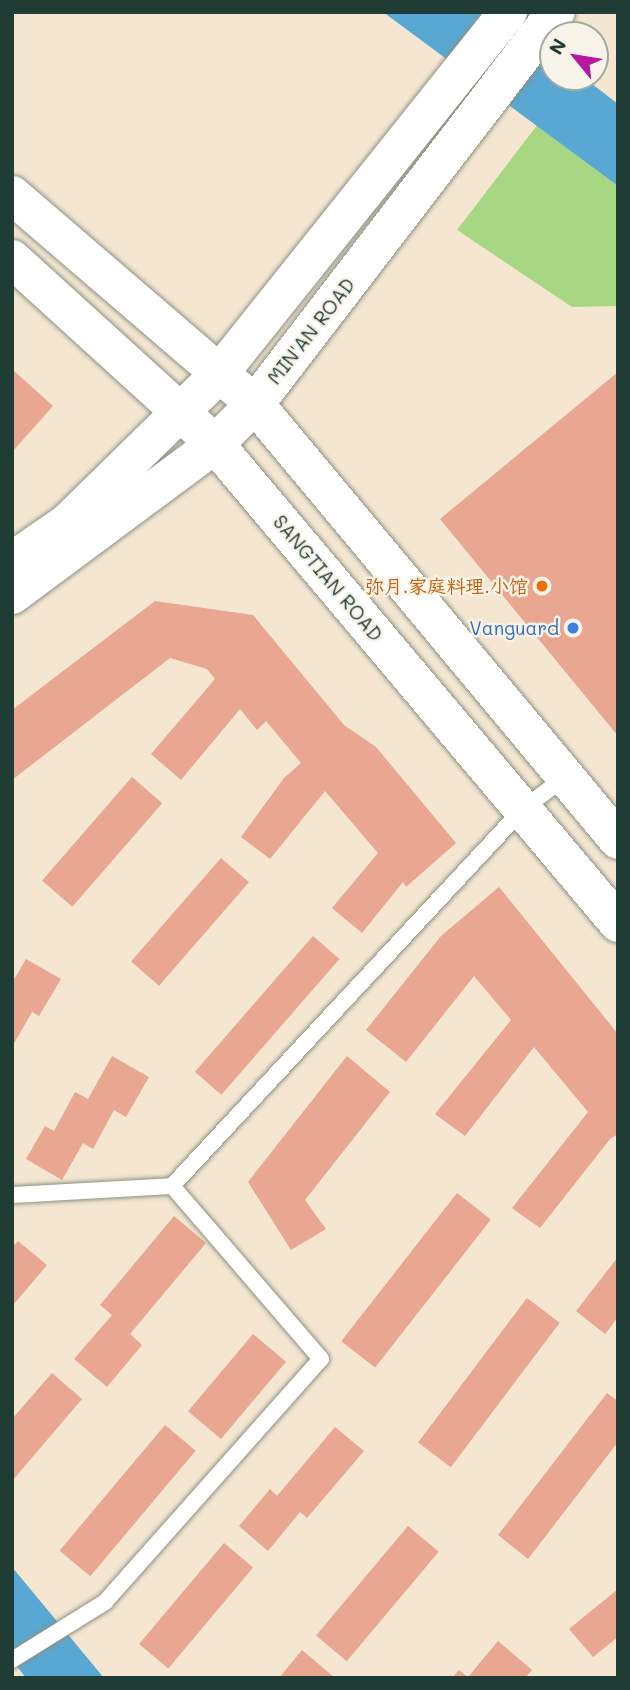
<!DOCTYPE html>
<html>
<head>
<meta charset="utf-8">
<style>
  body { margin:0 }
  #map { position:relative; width:630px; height:1690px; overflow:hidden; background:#f4e6d1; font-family:Mali,"LXGW WenKai TC",sans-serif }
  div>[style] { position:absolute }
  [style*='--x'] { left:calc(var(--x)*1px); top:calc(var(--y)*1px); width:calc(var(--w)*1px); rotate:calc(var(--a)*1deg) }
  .green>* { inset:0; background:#a8d784 }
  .water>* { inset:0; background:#59a8d3 }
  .building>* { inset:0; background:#e9a791; transform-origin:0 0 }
  .roads { filter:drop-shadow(0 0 2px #8a9282) drop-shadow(0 0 2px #8a9282) }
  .lane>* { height:16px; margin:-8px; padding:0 8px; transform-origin:8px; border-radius:8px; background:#fff }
  .secondary>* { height:38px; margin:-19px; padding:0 19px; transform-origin:19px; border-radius:19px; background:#fff }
  .dots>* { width:19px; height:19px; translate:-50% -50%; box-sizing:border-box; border:4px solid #f7f3e8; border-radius:50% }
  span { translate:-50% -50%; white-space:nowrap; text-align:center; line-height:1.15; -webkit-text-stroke:5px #f7f3e8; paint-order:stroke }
  .street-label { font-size:19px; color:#1f3d34 }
  .food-label { font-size:19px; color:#c56008 }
  .right { translate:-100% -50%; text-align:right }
  .shop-label { font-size:19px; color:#366cbe }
  .frame { position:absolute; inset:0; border:14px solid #1f3d34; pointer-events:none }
  .north { position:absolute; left:539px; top:21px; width:70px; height:70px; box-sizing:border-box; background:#f7f3e8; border:2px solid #a1aaa0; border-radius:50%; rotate:300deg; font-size:19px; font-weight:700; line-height:28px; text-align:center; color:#1f3d34 }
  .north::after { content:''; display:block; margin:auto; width:24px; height:32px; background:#b5179e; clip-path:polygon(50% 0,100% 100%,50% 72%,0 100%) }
</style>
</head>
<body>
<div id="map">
  <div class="green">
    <i style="clip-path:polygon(538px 124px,618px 186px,618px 306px,572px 307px,457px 230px)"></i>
  </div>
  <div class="water">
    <i style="clip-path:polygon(383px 12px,493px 12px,553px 55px,553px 77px,583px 77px,618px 104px,618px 186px)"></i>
    <i style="clip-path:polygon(12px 1567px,104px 1678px,26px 1678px,12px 1660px)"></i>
  </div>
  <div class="building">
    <i style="clip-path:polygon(12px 369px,53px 406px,12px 452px)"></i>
    <i style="clip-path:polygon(618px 372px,618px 736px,440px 519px)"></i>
    <i style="clip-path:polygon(155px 601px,253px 615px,344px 725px,376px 747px,456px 843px,406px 887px,403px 882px,362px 933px,332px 908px,378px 853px,325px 791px,270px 859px,241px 837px,284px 778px,301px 763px,266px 721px,257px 730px,240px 709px,181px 780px,151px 754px,215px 679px,207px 669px,170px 658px,12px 780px,12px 710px)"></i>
    <i style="left:132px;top:777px;width:40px;height:137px;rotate:41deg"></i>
    <i style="left:221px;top:858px;width:37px;height:137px;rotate:41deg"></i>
    <i style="clip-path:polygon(499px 887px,618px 1034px,618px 1134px,610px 1139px,540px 1228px,512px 1208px,588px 1112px,534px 1047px,465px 1136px,435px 1114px,511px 1020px,474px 976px,406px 1062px,366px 1030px,441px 936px)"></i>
    <i style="left:313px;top:936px;width:35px;height:180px;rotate:41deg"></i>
    <i style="clip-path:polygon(26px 959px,61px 979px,39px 1016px,32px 1012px,12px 1047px,12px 983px)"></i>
    <i style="clip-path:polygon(112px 1056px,149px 1077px,126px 1117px,114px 1110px,93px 1149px,83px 1143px,62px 1180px,26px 1159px,45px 1126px,54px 1131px,75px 1092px,88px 1099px)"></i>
    <i style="clip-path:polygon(347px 1056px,390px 1092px,305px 1200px,326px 1229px,291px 1250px,248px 1182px)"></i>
    <i style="left:457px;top:1193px;width:43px;height:188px;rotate:38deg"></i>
    <i style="clip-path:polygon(174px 1216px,206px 1243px,130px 1334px,142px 1345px,107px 1387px,74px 1359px,112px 1315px,100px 1305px)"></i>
    <i style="clip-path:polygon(18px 1241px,47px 1265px,14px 1304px,12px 1247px)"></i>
    <i style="clip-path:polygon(618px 1257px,618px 1317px,605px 1334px,576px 1311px)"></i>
    <i style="left:527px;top:1298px;width:41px;height:181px;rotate:37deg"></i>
    <i style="left:253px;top:1334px;width:43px;height:101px;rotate:40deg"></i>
    <i style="clip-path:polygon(52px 1373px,82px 1399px,12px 1481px,12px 1419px)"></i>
    <i style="clip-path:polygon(607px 1393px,618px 1401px,618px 1442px,528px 1559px,498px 1535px)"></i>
    <i style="left:165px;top:1425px;width:40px;height:164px;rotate:40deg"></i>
    <i style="clip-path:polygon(335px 1427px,364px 1451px,307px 1518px,300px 1512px,268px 1551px,239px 1526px,270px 1489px,277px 1496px)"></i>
    <i style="left:408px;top:1526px;width:40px;height:143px;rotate:40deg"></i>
    <i style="left:224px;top:1543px;width:38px;height:132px;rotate:40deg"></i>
    <i style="clip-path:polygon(618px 1589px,618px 1637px,593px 1657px,569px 1629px)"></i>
    <i style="clip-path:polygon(498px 1641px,532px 1670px,525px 1678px,452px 1678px,459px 1670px,468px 1677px)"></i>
    <i style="clip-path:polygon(302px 1650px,335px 1678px,279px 1678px)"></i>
  </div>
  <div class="roads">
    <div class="lane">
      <i style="--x:12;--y:1195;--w:160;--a:-3.2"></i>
      <i style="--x:172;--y:1186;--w:515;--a:-47.05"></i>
      <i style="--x:523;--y:809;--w:53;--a:-37.3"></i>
      <i style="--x:12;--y:1660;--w:110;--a:-31.9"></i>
      <i style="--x:105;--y:1602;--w:325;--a:-48.4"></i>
      <i style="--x:321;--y:1359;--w:228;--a:-130.7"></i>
    </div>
    <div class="secondary">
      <i style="--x:12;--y:195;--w:321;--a:40.7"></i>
      <i style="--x:255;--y:404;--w:567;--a:50.22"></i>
      <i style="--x:12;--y:259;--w:275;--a:42.3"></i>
      <i style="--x:215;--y:444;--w:626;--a:49.92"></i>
      <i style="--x:12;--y:561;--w:67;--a:-34.6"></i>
      <i style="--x:67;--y:523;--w:213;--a:-44.4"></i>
      <i style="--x:219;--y:374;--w:463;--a:-51.4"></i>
      <i style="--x:12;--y:595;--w:253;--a:-36.6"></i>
      <i style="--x:215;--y:444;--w:57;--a:-45"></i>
      <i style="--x:255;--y:404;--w:494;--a:-52.5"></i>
    </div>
  </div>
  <div class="dots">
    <i style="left:542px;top:586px;background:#e8710a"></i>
    <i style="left:573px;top:628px;background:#3f7fe0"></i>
  </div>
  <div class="street-label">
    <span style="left:311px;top:331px;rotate:-52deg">MIN'AN ROAD</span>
    <span style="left:328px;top:578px;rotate:50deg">SANGTIAN ROAD</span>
  </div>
  <div class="food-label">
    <span class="right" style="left:528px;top:586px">弥月.家庭料理.小馆</span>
  </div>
  <div class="shop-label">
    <span class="right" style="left:559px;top:628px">Vanguard</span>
  </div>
  <div class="frame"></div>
  <div class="north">N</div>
</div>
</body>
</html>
